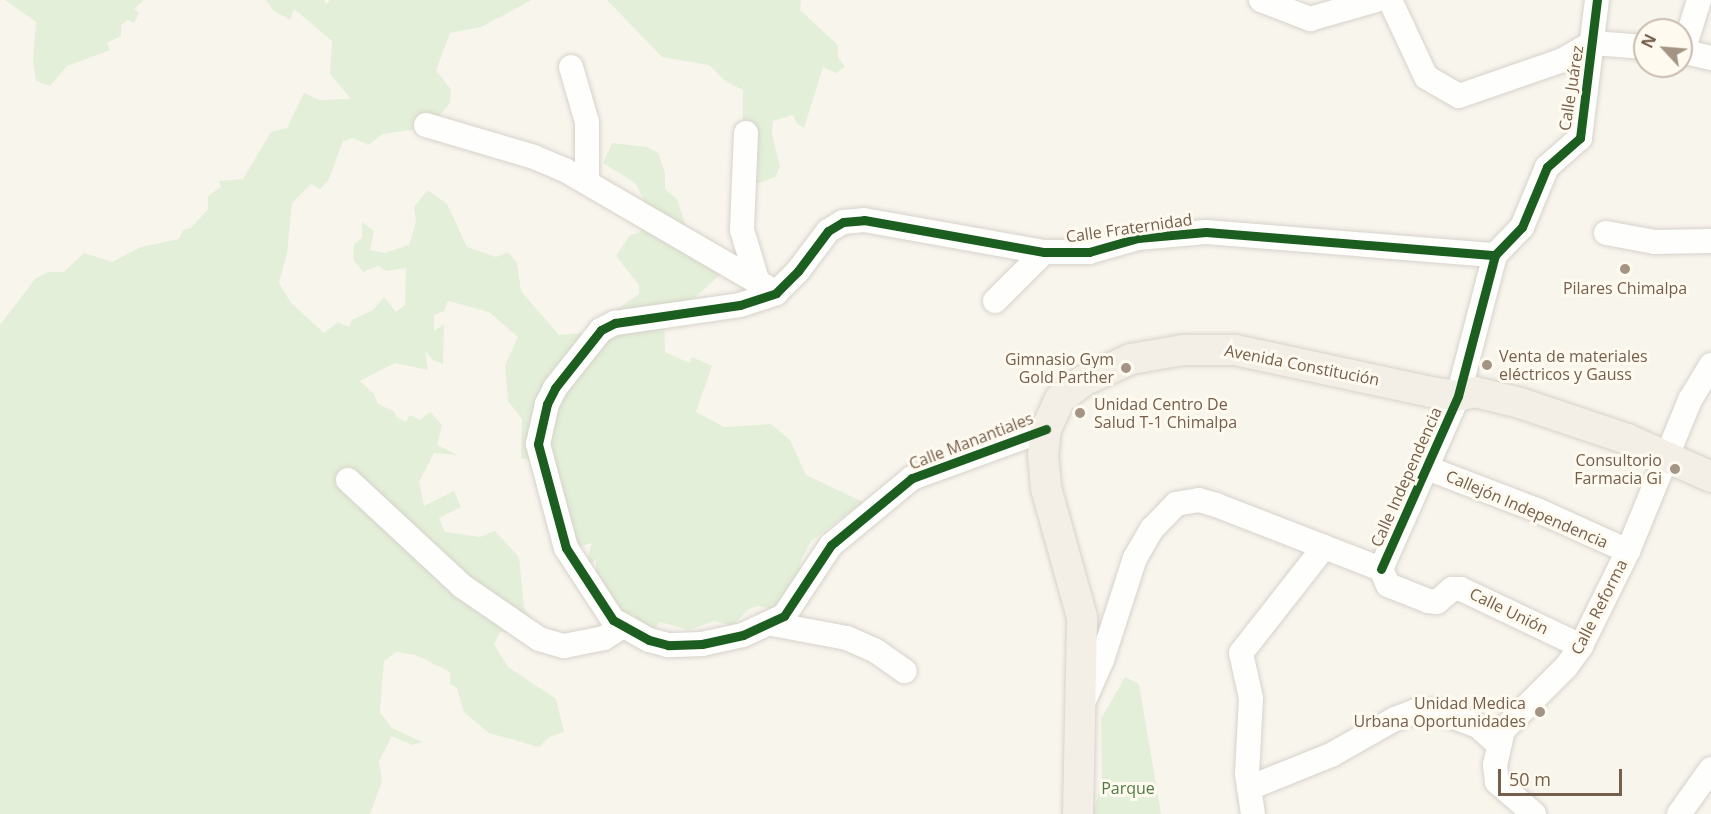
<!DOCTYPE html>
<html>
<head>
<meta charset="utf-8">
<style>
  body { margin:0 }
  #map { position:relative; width:1711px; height:814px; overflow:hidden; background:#f8f5ed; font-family:"Open Sans",sans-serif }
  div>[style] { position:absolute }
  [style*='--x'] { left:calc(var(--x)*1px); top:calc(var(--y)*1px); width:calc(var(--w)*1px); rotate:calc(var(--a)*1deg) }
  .green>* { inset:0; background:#e3efd8 }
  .roads { filter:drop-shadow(0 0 2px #d7d2cb) drop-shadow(0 0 2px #d7d2cb) }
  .minor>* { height:24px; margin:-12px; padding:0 12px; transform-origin:12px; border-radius:12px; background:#fefefc }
  .major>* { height:30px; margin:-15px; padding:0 15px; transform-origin:15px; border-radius:15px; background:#f3efe6 }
  .cycleway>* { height:9px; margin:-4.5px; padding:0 4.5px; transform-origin:4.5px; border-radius:4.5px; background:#1b5e20 }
  .dots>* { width:16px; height:16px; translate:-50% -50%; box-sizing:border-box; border:3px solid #fffaef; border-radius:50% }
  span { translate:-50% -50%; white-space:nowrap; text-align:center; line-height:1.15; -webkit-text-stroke:6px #fffaef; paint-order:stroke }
  .street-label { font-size:16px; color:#76604c }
  .poi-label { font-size:16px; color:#76604c }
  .left { translate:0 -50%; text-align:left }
  .right { translate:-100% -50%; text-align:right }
  .park-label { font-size:16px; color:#4e7c44 }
  .north { position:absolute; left:1633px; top:18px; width:60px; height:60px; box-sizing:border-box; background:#fffaef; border:2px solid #c8bcae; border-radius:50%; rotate:296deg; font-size:16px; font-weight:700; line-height:24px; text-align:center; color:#76604c }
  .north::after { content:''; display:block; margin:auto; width:21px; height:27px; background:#a49484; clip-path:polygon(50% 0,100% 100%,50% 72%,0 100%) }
  .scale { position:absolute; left:1498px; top:769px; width:124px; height:27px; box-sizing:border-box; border:3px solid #76604c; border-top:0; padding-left:8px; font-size:18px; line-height:21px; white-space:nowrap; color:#76604c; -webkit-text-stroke:4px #fffaef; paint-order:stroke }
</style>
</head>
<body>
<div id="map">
  <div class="green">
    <i style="clip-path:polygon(5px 0,144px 0,134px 9px,139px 13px,134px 23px,128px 20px,121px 25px,121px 36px,107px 43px,110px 50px,67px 66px,50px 86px,36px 81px,33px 60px,36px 22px)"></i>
    <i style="clip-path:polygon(266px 0,324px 0,326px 4px,330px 0,532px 0,481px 27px,450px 33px,436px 70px,451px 90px,450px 103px,438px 117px,424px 128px,383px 134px,368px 145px,353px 138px,343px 141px,329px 179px,320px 189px,311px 184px,292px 203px,287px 253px,279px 283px,291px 303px,324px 333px,338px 322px,349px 327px,352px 320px,373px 310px,384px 297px,396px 312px,405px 305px,406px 268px,386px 271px,378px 266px,363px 272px,353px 259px,354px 244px,362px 238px,362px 222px,374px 231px,370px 250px,384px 253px,409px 245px,416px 222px,414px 207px,428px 190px,447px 204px,467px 247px,496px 257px,508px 252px,517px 263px,521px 291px,559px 335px,583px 333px,639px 294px,639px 285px,616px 256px,630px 235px,640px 232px,645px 202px,635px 183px,603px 163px,612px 143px,647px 147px,658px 153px,665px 172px,665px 189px,677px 199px,685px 224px,724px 271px,691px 301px,664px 305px,665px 352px,689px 363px,692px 357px,712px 366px,696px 412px,724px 427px,771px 424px,790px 440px,806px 475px,863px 502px,811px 541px,801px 560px,796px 606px,778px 611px,759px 606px,749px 609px,732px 626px,714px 621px,689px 630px,660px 622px,645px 638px,637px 628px,636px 616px,606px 607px,606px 586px,596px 576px,596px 560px,585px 567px,592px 543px,579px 547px,537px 459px,521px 459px,522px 419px,508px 401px,505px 365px,518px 337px,489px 312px,448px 301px,444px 311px,434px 315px,434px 331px,444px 324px,443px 364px,433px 360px,425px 351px,428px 370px,395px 363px,360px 381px,374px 394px,378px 404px,395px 412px,396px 417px,406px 422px,410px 415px,420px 420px,430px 412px,442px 425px,437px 445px,457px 455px,434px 453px,419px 482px,424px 506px,454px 491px,461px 507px,439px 518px,445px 532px,480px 537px,495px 531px,519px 557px,524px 608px,534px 621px,530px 632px,500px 632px,494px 644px,508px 667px,556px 699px,564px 732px,549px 737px,539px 747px,489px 733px,464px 712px,457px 688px,450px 684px,450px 672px,416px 655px,396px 652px,384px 661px,380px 712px,392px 728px,422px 742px,412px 745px,392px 736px,379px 761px,382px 781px,370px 814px,0 814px,0 325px,35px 279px,48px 272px,64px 272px,84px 253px,112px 262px,141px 247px,179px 239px,183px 230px,191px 228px,208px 209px,208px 196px,221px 187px,219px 181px,243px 179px,271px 132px,287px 128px,304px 93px,319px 100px,351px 99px,330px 74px,332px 41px,294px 9px,290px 20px,274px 11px)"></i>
    <i style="clip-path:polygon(607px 0,801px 0,800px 10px,838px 45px,838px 57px,845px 67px,836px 73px,823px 67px,804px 128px,797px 124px,793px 115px,773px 121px,772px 133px,780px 167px,775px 177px,742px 189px,743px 90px,726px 82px,709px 65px,662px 57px)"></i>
    <i style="clip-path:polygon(1125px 677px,1139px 684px,1161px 814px,1093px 814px,1102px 781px,1101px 719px)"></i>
  </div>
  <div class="roads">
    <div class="minor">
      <i style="--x:1261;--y:0;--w:53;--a:21.2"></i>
      <i style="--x:1310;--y:19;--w:69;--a:-16.1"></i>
      <i style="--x:1390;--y:0;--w:85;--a:64.9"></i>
      <i style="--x:1426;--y:77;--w:38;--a:30"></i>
      <i style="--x:1459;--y:96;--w:110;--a:-19.1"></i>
      <i style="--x:1563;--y:60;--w:34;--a:-30"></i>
      <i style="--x:1593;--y:43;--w:52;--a:4.4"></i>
      <i style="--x:1681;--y:51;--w:31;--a:13"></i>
      <i style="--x:1683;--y:52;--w:54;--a:-72.9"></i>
      <i style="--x:571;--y:67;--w:57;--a:73.8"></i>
      <i style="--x:587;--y:122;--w:60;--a:90"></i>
      <i style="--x:426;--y:125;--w:113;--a:16.5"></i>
      <i style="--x:534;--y:157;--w:34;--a:23"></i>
      <i style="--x:565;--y:170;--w:244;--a:30.2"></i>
      <i style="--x:746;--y:133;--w:97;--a:92.4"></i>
      <i style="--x:742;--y:230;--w:55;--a:73.2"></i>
      <i style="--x:1606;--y:233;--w:50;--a:10.4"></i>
      <i style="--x:1655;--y:242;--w:56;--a:-1"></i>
      <i style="--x:995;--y:301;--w:69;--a:-45"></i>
      <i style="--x:1046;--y:429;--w:143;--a:159.9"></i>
      <i style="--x:912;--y:478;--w:105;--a:140.4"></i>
      <i style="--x:831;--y:545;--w:85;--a:123.5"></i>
      <i style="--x:784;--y:616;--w:45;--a:155.1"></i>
      <i style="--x:743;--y:635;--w:42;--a:167.6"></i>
      <i style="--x:702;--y:644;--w:34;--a:178"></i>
      <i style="--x:668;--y:645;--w:20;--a:-165"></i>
      <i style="--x:649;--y:640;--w:41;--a:-150.9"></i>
      <i style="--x:613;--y:620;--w:86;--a:-123.1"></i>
      <i style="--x:566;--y:548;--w:108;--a:-105.1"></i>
      <i style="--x:538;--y:444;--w:41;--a:-77.3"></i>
      <i style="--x:547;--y:404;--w:18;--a:-63"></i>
      <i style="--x:555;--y:388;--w:74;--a:-51.6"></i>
      <i style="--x:601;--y:330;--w:16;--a:-27"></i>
      <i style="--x:615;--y:323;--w:126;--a:-8.2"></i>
      <i style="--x:740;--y:305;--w:38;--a:-18"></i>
      <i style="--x:776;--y:293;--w:31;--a:-45"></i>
      <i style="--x:798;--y:271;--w:50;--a:-53.1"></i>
      <i style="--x:828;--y:231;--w:17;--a:-31"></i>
      <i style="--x:843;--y:222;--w:21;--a:-5"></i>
      <i style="--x:864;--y:220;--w:183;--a:10.1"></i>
      <i style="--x:1044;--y:252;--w:45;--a:0"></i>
      <i style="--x:1089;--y:252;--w:51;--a:-15.9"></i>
      <i style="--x:1138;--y:238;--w:68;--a:-5"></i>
      <i style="--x:1206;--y:232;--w:290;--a:4.6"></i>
      <i style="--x:1427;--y:468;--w:118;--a:20.9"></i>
      <i style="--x:1537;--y:510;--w:100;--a:24.3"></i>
      <i style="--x:348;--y:480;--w:156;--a:42.9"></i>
      <i style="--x:462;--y:586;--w:93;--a:34.5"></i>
      <i style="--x:539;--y:639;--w:26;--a:16"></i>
      <i style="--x:564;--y:646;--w:41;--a:-11.3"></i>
      <i style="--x:604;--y:638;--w:20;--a:-33"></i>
      <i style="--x:1381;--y:569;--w:189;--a:-66"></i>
      <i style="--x:1458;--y:396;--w:146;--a:-75.3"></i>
      <i style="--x:1495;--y:255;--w:39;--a:-46"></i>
      <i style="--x:1522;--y:227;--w:65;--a:-67.4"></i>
      <i style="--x:1547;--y:167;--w:44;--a:-41.3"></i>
      <i style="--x:1580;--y:138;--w:139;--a:-83"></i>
      <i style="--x:1381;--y:569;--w:17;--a:66"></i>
      <i style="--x:1388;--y:585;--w:43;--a:21.8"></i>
      <i style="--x:1428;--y:601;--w:9;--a:6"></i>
      <i style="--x:1437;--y:602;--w:20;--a:-41"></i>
      <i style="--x:1452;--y:589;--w:9;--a:0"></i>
      <i style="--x:1461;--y:589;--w:133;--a:25.4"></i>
      <i style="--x:772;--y:624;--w:76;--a:10.6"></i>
      <i style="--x:847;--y:638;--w:32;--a:24"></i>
      <i style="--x:876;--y:651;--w:35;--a:35"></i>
      <i style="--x:1083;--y:703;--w:47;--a:-66.2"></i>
      <i style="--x:1102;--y:660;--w:107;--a:-72.1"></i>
      <i style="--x:1135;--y:558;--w:34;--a:-60"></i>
      <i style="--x:1152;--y:529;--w:35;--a:-46"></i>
      <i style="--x:1176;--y:504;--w:23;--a:-10"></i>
      <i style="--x:1199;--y:500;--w:18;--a:16"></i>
      <i style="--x:1216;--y:505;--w:177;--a:21.2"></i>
      <i style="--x:1249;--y:788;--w:88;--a:-21.9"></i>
      <i style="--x:1331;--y:755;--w:73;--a:-29.4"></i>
      <i style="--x:1395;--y:719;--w:26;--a:-21"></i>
      <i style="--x:1419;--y:710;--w:21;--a:5"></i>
      <i style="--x:1440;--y:712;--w:40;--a:20.2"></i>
      <i style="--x:1478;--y:726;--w:27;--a:42"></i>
      <i style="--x:1253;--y:814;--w:40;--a:-98.5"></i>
      <i style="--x:1247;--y:774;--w:76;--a:-87"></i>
      <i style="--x:1251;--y:698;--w:46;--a:-102.5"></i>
      <i style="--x:1241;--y:653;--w:135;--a:-51.9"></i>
      <i style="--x:1534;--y:814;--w:49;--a:-139.1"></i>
      <i style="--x:1497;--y:782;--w:17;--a:-97"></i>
      <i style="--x:1495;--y:765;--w:36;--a:-77"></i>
      <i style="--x:1503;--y:730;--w:89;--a:-45"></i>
      <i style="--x:1566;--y:667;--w:26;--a:-54"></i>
      <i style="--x:1581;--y:646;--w:106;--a:-63.7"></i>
      <i style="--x:1628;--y:551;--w:163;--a:-67.7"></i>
      <i style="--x:1690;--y:400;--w:41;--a:-59"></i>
      <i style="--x:1679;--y:814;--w:55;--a:-54.6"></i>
    </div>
    <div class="major">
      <i style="--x:1078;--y:814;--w:197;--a:-88.8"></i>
      <i style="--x:1082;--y:617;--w:134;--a:-105.6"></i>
      <i style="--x:1046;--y:488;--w:32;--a:-95"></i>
      <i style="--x:1043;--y:456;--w:27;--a:-84"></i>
      <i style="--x:1046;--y:429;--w:33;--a:-65"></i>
      <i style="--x:1060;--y:399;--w:29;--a:-38"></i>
      <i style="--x:1083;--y:381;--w:53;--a:-24.6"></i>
      <i style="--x:1131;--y:359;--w:53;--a:-9.8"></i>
      <i style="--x:1183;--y:350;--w:52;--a:0"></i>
      <i style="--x:1235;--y:350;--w:200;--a:12.1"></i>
      <i style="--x:1431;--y:392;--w:27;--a:8"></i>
      <i style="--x:1458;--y:396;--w:17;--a:-13"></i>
      <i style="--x:1475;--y:392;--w:46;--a:13.7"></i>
      <i style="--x:1520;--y:403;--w:113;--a:18.6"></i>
      <i style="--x:1627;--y:439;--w:92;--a:24.3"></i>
    </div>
  </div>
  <div class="cycleway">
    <i style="--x:1046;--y:429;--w:143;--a:159.9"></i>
    <i style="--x:912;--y:478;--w:105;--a:140.4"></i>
    <i style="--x:831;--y:545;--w:85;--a:123.5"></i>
    <i style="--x:784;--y:616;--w:45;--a:155.1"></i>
    <i style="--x:743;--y:635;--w:42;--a:167.6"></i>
    <i style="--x:702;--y:644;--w:34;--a:178"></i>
    <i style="--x:668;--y:645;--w:20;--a:-165"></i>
    <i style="--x:649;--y:640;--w:41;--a:-150.9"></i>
    <i style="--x:613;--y:620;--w:86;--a:-123.1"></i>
    <i style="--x:566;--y:548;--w:108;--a:-105.1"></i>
    <i style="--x:538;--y:444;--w:41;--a:-77.3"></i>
    <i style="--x:547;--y:404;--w:18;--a:-63"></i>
    <i style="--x:555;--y:388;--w:74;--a:-51.6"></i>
    <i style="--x:601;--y:330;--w:16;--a:-27"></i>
    <i style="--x:615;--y:323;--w:126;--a:-8.2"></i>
    <i style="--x:740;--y:305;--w:38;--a:-18"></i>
    <i style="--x:776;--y:293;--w:31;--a:-45"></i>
    <i style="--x:798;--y:271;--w:50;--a:-53.1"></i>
    <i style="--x:828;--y:231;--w:17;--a:-31"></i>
    <i style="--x:843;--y:222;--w:21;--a:-5"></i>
    <i style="--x:864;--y:220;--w:183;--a:10.1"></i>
    <i style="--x:1044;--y:252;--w:45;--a:0"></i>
    <i style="--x:1089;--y:252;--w:51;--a:-15.9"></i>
    <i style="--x:1138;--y:238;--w:68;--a:-5"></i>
    <i style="--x:1206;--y:232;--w:290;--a:4.6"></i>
    <i style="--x:1381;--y:569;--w:189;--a:-66"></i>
    <i style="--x:1458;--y:396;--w:146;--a:-75.3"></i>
    <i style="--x:1495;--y:255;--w:39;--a:-46"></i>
    <i style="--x:1522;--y:227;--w:65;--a:-67.4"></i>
    <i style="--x:1547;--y:167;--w:44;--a:-41.3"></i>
    <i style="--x:1580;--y:138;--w:139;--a:-83"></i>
  </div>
  <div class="dots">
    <i style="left:1625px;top:269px;background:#a49484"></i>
    <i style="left:1487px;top:365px;background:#a49484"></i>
    <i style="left:1126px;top:368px;background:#a49484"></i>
    <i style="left:1080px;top:413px;background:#a49484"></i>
    <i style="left:1675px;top:469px;background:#a49484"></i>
    <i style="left:1540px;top:712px;background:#a49484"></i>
  </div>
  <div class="street-label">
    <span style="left:1571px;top:88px;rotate:-81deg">Calle Juárez</span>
    <span style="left:1129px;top:228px;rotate:-8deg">Calle Fraternidad</span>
    <span style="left:1302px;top:365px;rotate:11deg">Avenida Constitución</span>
    <span style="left:971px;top:441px;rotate:-21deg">Calle Manantiales</span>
    <span style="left:1406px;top:477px;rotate:-66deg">Calle Independencia</span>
    <span style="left:1527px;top:509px;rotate:23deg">Callejón Independencia</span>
    <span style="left:1599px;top:607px;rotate:-63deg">Calle Reforma</span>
    <span style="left:1509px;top:611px;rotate:26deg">Calle Unión</span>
  </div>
  <div class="poi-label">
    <span style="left:1625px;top:288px">Pilares Chimalpa</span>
    <span class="left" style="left:1499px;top:365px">Venta de materiales<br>eléctricos y Gauss</span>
    <span class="right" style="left:1114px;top:368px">Gimnasio Gym<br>Gold Parther</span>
    <span class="left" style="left:1094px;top:413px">Unidad Centro De<br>Salud T-1 Chimalpa</span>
    <span class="right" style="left:1662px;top:469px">Consultorio<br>Farmacia Gi</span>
    <span class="right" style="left:1526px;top:712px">Unidad Medica<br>Urbana Oportunidades</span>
  </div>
  <div class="park-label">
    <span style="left:1128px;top:788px">Parque</span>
  </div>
  <div class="north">N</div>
  <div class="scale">50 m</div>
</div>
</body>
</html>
